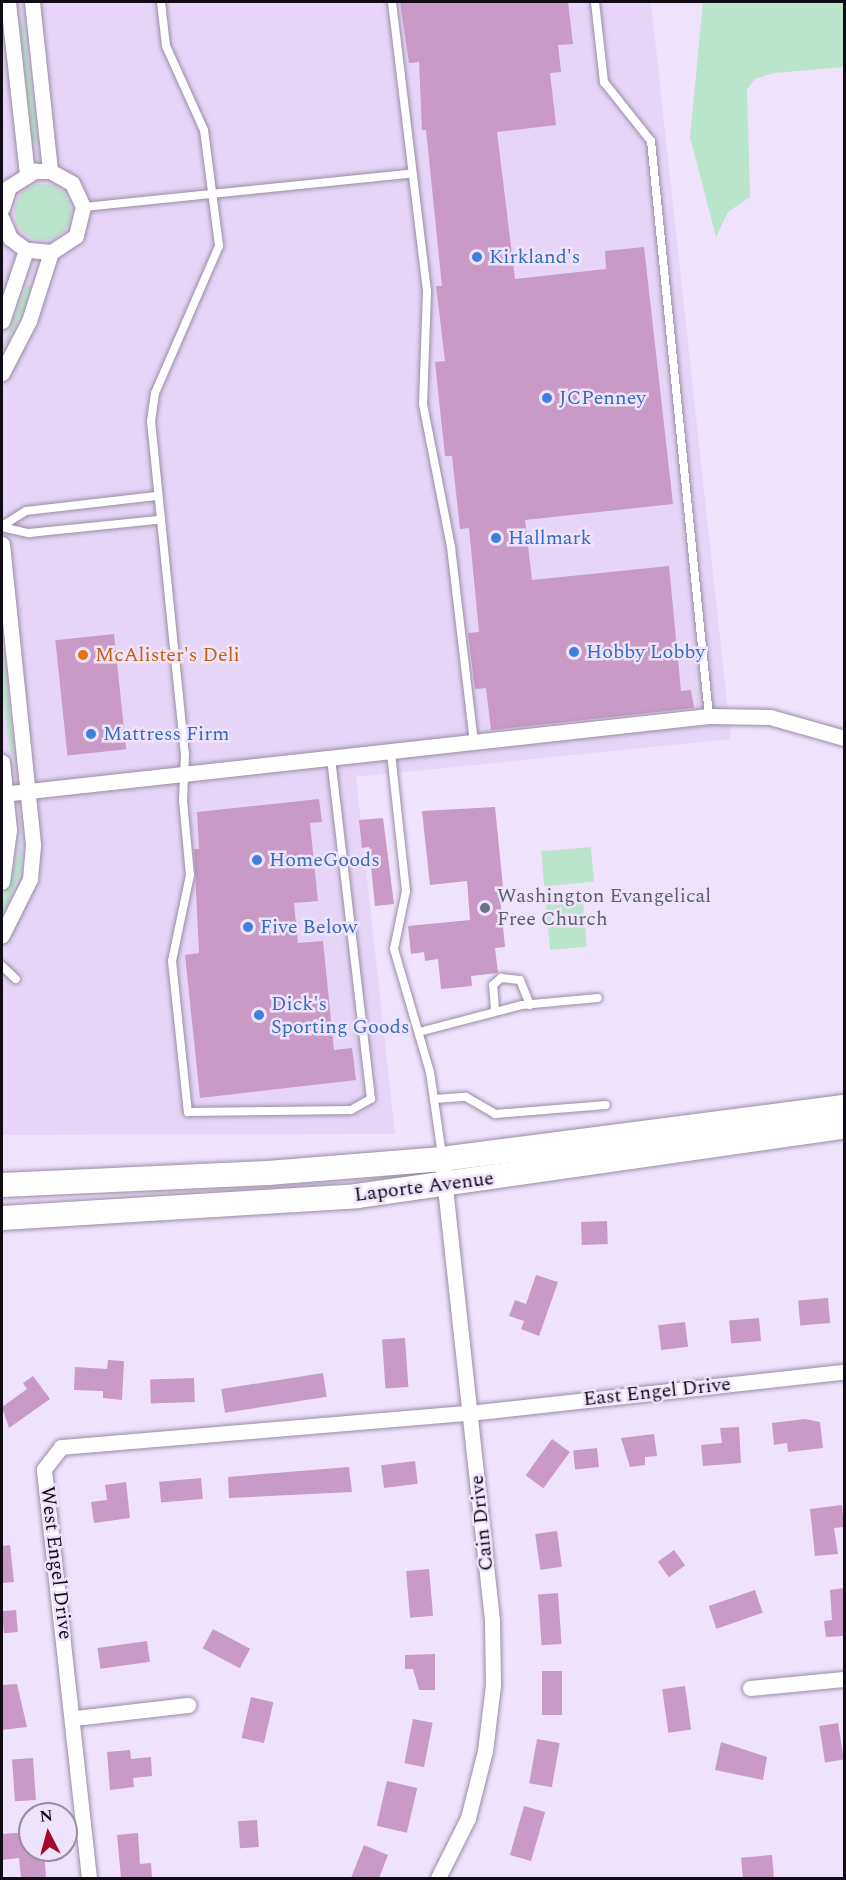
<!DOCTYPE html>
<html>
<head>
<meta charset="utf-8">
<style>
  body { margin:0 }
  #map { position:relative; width:846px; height:1880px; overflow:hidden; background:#efe3fc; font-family:Spectral,serif }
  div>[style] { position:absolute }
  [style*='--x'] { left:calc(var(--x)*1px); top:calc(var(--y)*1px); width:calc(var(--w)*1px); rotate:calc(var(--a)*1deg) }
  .built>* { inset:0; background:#e6d5f6 }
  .green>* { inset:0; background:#bae4cb; transform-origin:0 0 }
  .round { border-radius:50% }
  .building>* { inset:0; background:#c89ac5; transform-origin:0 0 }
  .roads { filter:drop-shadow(0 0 2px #998da4) drop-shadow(0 0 2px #998da4) }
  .service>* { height:8px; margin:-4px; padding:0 4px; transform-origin:4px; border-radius:4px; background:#fff }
  .minor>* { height:15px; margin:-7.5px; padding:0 7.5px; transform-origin:7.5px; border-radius:7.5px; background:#fff }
  .primary>* { height:24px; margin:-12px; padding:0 12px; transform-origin:12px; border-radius:12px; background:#fff }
  .dots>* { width:16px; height:16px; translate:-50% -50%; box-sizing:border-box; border:3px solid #efe3fc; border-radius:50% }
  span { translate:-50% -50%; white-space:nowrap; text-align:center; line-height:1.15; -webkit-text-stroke:5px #efe3fc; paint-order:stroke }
  .shop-label { font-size:20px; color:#366cbe }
  .left { translate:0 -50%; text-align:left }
  .food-label { font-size:20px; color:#c56008 }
  .worship-label { font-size:20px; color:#5b616d }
  .street-label { font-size:20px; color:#100b14 }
  .frame { position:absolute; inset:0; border:3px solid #100b14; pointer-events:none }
  .north { position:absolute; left:18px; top:1802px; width:60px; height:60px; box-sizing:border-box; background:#efe3fc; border:2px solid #968d9f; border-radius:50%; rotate:354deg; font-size:16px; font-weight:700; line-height:24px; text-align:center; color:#100b14 }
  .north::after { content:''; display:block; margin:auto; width:21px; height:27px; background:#a4072a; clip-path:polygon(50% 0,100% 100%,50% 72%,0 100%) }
</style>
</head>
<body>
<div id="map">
  <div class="built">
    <i style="clip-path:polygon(2px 2px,651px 2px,731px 739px,356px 777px,395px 1134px,2px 1135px)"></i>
  </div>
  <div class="green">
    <i style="clip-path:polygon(703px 2px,844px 2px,844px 67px,774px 73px,755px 79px,747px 89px,750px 197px,728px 212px,716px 237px,690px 137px)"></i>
    <i style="clip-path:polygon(20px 21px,23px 21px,38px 141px,32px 142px)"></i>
    <i class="round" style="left:15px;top:184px;width:56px;height:56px"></i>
    <i style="clip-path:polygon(27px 285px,33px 286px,24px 309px,2px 351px)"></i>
    <i style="clip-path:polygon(2px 638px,14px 753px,11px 755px,2px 691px)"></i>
    <i style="clip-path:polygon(21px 828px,21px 871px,2px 917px,2px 901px,18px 857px)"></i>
    <i style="left:591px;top:847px;width:35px;height:50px;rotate:85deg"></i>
    <i style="left:582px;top:891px;width:56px;height:37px;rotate:85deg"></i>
  </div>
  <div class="building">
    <i style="clip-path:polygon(400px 2px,568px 2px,573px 44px,558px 45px,561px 72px,550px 73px,556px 125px,497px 132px,515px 279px,606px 269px,605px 251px,644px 247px,673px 504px,525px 520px,532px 580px,669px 566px,681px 691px,691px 690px,694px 708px,491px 730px,486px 688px,475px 689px,468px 633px,479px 632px,469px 528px,460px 529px,452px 456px,445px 456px,435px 362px,445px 361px,436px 286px,442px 286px,426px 130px,422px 130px,419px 62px,409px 63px)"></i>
    <i style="left:114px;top:634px;width:116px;height:59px;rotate:84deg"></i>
    <i style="clip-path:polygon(319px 799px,322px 822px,310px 823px,318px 901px,294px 903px,298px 943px,323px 941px,334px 1050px,352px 1048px,356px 1080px,200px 1098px,185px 955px,199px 953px,194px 849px,199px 849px,197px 812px)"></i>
    <i style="clip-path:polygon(495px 807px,504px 897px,500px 897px,505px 947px,495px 948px,498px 973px,471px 976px,472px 986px,441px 989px,438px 959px,425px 961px,424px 952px,411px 954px,408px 926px,470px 920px,467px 881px,430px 885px,422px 811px)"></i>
    <i style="clip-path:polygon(383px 818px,394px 904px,375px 906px,369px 847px,362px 848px,359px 820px)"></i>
    <i style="left:607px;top:1221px;width:23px;height:26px;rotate:88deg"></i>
    <i style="clip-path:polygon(536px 1275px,558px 1282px,539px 1336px,521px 1329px,524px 1321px,509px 1316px,515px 1300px,526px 1304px)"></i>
    <i style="left:828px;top:1298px;width:25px;height:30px;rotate:85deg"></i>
    <i style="left:759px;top:1318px;width:23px;height:30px;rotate:85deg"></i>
    <i style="left:685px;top:1322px;width:25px;height:27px;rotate:83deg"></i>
    <i style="left:405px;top:1338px;width:49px;height:23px;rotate:86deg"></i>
    <i style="clip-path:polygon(108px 1360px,124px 1361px,122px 1400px,103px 1398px,103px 1391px,74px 1390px,75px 1367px,107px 1369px)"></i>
    <i style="left:323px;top:1373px;width:24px;height:103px;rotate:81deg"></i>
    <i style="clip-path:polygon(33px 1376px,50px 1399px,9px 1428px,2px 1407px,27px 1389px,23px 1383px)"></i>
    <i style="left:194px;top:1378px;width:24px;height:44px;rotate:88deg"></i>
    <i style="clip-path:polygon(805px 1419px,820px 1422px,823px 1448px,788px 1452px,787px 1443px,774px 1445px,772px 1423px)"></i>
    <i style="clip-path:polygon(739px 1427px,741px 1463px,703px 1466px,701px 1445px,722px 1443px,720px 1428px)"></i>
    <i style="clip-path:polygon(654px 1434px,657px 1456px,645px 1457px,645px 1465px,630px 1467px,621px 1438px)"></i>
    <i style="left:552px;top:1439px;width:22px;height:45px;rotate:36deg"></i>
    <i style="left:597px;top:1448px;width:19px;height:24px;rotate:84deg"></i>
    <i style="left:415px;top:1461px;width:23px;height:34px;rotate:83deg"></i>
    <i style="clip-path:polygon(349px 1467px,352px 1492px,229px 1498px,228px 1477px)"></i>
    <i style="left:201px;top:1478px;width:21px;height:42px;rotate:85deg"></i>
    <i style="clip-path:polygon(126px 1482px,130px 1518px,94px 1523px,91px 1502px,107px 1500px,105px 1485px)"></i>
    <i style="clip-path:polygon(842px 1505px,844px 1527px,834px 1528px,838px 1554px,815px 1556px,810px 1509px)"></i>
    <i style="left:557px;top:1531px;width:36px;height:22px;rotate:82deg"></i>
    <i style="clip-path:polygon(10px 1545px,14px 1582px,2px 1583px,2px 1546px)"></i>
    <i style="left:674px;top:1550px;width:19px;height:20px;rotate:54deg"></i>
    <i style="left:429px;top:1569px;width:47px;height:23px;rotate:85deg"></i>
    <i style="clip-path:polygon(844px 1588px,844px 1636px,826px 1637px,824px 1621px,832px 1620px,830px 1590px)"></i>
    <i style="left:755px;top:1590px;width:24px;height:49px;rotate:71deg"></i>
    <i style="left:558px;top:1593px;width:51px;height:20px;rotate:86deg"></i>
    <i style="left:16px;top:1610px;width:22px;height:14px;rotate:85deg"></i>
    <i style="left:213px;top:1629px;width:42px;height:22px;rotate:28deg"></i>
    <i style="left:147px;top:1641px;width:21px;height:50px;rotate:82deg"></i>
    <i style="clip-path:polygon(435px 1654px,435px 1690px,419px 1690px,413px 1669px,405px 1669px,405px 1655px)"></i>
    <i style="left:542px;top:1671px;width:20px;height:44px"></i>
    <i style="clip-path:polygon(17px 1684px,27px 1727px,2px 1730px,2px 1685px)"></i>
    <i style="left:685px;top:1686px;width:44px;height:23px;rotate:82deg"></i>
    <i style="left:251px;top:1697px;width:23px;height:42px;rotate:13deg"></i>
    <i style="left:413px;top:1719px;width:20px;height:45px;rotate:11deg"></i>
    <i style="left:838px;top:1723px;width:37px;height:19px;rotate:81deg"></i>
    <i style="left:537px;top:1739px;width:23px;height:45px;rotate:10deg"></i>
    <i style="clip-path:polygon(721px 1742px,767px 1757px,763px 1780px,715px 1770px)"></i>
    <i style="clip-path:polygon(130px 1750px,131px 1759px,151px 1757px,152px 1776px,133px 1778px,134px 1787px,110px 1790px,107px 1752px)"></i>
    <i style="left:33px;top:1758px;width:42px;height:21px;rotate:86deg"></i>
    <i style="left:387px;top:1781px;width:31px;height:46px;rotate:13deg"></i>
    <i style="left:524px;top:1806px;width:22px;height:51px;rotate:16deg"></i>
    <i style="left:257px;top:1820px;width:27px;height:19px;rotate:86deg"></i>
    <i style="clip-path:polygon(30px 1832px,30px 1850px,44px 1850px,46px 1878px,21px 1878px,19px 1858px,2px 1860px,2px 1834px)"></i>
    <i style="clip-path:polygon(138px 1833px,140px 1864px,151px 1863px,152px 1878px,121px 1878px,117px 1835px)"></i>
    <i style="clip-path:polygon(364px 1845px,388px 1855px,379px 1878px,351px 1878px)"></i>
    <i style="left:772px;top:1855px;width:22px;height:31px;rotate:85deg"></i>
  </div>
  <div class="roads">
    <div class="service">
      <i style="--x:161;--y:2;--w:44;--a:83.5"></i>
      <i style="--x:166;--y:46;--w:92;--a:65.7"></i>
      <i style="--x:204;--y:130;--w:117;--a:82.6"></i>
      <i style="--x:219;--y:246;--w:160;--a:113.5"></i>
      <i style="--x:155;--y:393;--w:28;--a:98"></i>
      <i style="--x:151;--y:421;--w:334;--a:84.2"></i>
      <i style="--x:185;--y:753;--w:47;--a:92.4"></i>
      <i style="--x:183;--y:800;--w:75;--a:84.7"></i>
      <i style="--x:190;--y:875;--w:88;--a:101.8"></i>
      <i style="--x:172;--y:961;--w:152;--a:84"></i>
      <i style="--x:188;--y:1112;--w:163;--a:-0.7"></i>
      <i style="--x:351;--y:1110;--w:23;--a:-29"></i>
      <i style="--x:371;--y:1099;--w:342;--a:-96.7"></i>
      <i style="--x:392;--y:2;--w:291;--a:83.1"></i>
      <i style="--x:427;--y:291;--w:113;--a:92"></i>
      <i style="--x:423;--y:404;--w:146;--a:78.9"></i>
      <i style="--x:451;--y:547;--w:198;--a:83.3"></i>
      <i style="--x:595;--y:2;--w:81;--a:83.6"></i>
      <i style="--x:604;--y:82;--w:75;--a:51.5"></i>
      <i style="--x:651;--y:141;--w:578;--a:84.24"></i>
      <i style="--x:83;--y:207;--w:329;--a:-5.8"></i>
      <i style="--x:2;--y:526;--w:28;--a:-32"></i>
      <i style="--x:26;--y:511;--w:131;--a:-6.6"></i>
      <i style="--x:2;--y:527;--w:28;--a:13"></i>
      <i style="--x:29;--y:533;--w:130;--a:-5.8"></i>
      <i style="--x:391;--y:753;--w:139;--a:83.8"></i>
      <i style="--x:406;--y:891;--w:59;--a:101.7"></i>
      <i style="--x:394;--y:949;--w:128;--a:73.7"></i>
      <i style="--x:430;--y:1072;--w:84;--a:81.8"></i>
      <i style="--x:2;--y:966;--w:19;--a:43"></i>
      <i style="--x:495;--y:1011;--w:26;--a:-94"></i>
      <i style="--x:493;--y:985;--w:11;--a:-41"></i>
      <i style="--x:501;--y:978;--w:19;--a:6"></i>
      <i style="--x:520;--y:980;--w:27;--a:68"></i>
      <i style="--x:419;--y:1032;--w:106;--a:-14.7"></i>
      <i style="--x:522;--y:1005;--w:76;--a:-5.3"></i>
      <i style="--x:435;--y:1099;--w:31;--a:-4"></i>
      <i style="--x:466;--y:1097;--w:34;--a:30"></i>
      <i style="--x:495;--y:1114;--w:111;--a:-4.6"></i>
    </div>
    <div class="minor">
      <i style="--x:8;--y:2;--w:172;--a:83.7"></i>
      <i style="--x:32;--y:2;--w:170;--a:83.9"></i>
      <i style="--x:2;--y:208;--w:22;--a:-72"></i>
      <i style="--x:9;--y:187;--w:31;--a:-32"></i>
      <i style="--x:35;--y:171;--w:15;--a:0"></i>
      <i style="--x:50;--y:171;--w:25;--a:29"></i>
      <i style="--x:72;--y:183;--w:26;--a:65"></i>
      <i style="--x:83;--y:207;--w:30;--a:104"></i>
      <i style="--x:76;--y:236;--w:30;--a:147"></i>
      <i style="--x:51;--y:252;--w:25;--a:-175"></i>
      <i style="--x:26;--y:250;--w:20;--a:-143"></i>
      <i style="--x:10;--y:238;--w:21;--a:-113"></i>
      <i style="--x:2;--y:321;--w:75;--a:-71.3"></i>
      <i style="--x:2;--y:373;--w:59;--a:-62.6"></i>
      <i style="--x:29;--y:321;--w:72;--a:-72.3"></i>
      <i style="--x:2;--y:544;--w:303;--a:84.1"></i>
      <i style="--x:33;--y:845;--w:34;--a:95"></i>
      <i style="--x:30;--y:879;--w:63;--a:116.6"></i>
      <i style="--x:2;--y:762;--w:68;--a:84.1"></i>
      <i style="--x:9;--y:830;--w:52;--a:97.7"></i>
      <i style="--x:2;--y:794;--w:711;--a:-6.3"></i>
      <i style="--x:709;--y:716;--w:61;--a:0.9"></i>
      <i style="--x:770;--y:717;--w:77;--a:15.8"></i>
      <i style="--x:750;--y:1688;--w:94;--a:-5.5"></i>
      <i style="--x:75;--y:1718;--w:114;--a:-6.6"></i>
      <i style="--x:89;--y:1878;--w:411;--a:-96.3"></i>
      <i style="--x:44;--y:1469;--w:28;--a:-52"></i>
      <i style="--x:61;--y:1447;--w:410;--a:-4.8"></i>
      <i style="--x:470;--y:1413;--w:376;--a:-6.3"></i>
      <i style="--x:438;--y:1878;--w:67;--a:-63.4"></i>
      <i style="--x:468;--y:1818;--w:69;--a:-75.8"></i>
      <i style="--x:485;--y:1751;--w:66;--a:-83.1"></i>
      <i style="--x:493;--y:1685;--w:65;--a:-90.9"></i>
      <i style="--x:492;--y:1620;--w:464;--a:-96.2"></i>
    </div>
    <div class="primary">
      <i style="--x:2;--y:1185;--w:266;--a:-2.6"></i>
      <i style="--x:268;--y:1173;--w:175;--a:-4.6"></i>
      <i style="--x:442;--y:1159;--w:405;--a:-7.4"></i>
      <i style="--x:2;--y:1218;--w:356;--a:-3.5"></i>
      <i style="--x:357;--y:1196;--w:492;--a:-8.1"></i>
    </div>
  </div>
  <div class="dots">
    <i style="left:477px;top:257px;background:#3f7fe0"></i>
    <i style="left:547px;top:398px;background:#3f7fe0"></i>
    <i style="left:496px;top:538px;background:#3f7fe0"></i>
    <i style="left:574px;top:652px;background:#3f7fe0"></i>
    <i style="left:83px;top:655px;background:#e8710a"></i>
    <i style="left:91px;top:734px;background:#3f7fe0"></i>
    <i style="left:257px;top:860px;background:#3f7fe0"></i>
    <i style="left:485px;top:908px;background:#6b7280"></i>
    <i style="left:248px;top:927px;background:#3f7fe0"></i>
    <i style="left:259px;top:1015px;background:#3f7fe0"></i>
  </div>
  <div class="shop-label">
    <span class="left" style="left:489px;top:257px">Kirkland's</span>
    <span class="left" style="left:559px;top:398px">JCPenney</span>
    <span class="left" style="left:508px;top:538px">Hallmark</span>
    <span class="left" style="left:586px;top:652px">Hobby Lobby</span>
    <span class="left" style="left:103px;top:734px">Mattress Firm</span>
    <span class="left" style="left:269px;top:860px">HomeGoods</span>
    <span class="left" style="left:260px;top:927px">Five Below</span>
    <span class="left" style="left:271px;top:1016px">Dick's<br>Sporting Goods</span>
  </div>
  <div class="food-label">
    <span class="left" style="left:95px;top:655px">McAlister's Deli</span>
  </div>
  <div class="worship-label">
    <span class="left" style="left:497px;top:908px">Washington Evangelical<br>Free Church</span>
  </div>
  <div class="street-label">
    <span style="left:424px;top:1187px;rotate:-7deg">Laporte Avenue</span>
    <span style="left:657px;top:1392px;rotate:-6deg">East Engel Drive</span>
    <span style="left:482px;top:1523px;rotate:-96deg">Cain Drive</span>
    <span style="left:56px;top:1563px;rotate:83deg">West Engel Drive</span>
  </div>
  <div class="frame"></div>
  <div class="north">N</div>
</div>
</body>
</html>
